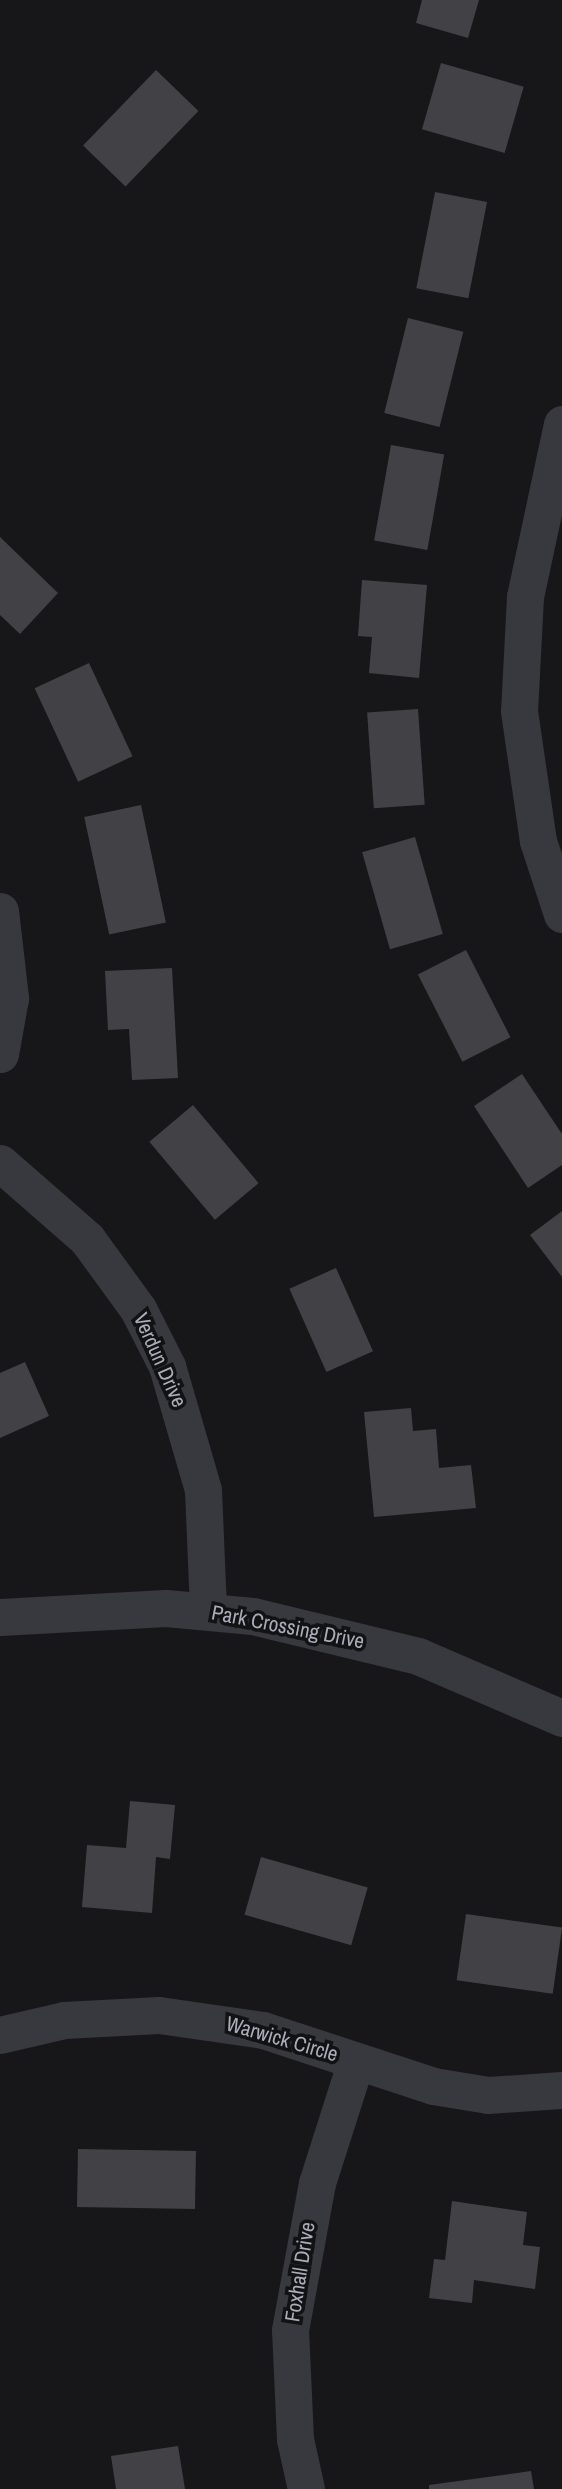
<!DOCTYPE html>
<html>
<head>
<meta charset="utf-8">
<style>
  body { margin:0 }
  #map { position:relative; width:562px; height:2489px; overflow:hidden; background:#171719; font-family:"Archivo Narrow",sans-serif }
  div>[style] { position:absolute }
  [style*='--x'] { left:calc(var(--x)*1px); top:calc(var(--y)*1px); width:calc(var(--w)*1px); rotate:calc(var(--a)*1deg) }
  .building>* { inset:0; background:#424246; transform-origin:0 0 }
  .minor>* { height:37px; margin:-18.5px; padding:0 18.5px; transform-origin:18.5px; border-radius:18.5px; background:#38393e }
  span { translate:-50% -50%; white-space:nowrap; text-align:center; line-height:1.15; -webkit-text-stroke:7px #121214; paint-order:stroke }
  .street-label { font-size:21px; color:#aaadb9 }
</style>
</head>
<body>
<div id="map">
  <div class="building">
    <i style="clip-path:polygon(422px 0,479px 0,468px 38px,416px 23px)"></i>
    <i style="left:441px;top:63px;width:86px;height:69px;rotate:16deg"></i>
    <i style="left:156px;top:70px;width:59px;height:105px;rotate:44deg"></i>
    <i style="left:435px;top:192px;width:53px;height:98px;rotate:11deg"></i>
    <i style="left:408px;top:318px;width:57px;height:98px;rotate:14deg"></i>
    <i style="left:391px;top:445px;width:54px;height:97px;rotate:10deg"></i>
    <i style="clip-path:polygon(0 537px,58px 593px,20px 634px,0 615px)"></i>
    <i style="clip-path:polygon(362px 580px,427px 585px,419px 678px,369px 673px,372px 637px,358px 636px)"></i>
    <i style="left:89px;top:663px;width:103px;height:60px;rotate:65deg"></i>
    <i style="left:418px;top:709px;width:96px;height:51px;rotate:86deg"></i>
    <i style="left:141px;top:805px;width:120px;height:58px;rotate:78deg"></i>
    <i style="left:415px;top:837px;width:101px;height:55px;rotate:74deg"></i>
    <i style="left:466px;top:950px;width:98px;height:54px;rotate:63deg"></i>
    <i style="clip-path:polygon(172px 968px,178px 1078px,132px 1080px,129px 1029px,108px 1030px,105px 971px)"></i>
    <i style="clip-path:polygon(522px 1074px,562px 1134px,562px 1165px,528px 1188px,474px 1106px)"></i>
    <i style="left:193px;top:1105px;width:102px;height:57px;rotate:50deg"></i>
    <i style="clip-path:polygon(562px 1211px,562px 1277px,530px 1235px)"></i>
    <i style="left:336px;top:1268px;width:91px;height:51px;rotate:66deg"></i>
    <i style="clip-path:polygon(25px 1362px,49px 1416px,0 1438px,0 1373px)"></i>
    <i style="clip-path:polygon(411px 1408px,413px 1431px,436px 1429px,439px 1468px,471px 1465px,476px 1508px,374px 1517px,364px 1412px)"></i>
    <i style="clip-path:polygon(130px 1801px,175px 1805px,170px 1859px,156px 1857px,152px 1913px,82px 1907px,87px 1845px,126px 1848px)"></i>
    <i style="left:261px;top:1857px;width:111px;height:60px;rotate:16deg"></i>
    <i style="left:466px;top:1914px;width:97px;height:67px;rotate:8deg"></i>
    <i style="left:78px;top:2149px;width:118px;height:58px;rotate:1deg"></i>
    <i style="clip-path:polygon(452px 2201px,527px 2212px,523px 2245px,540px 2247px,535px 2289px,474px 2280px,472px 2303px,429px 2298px,434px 2259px,445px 2260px)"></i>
    <i style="clip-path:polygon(178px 2446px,185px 2489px,116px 2489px,111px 2456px)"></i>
    <i style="clip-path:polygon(531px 2471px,534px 2489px,429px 2489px,429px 2485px)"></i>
  </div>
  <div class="minor">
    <i style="--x:562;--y:424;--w:177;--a:102.1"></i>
    <i style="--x:525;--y:597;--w:114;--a:93"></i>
    <i style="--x:519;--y:711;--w:131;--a:81.7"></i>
    <i style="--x:538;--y:841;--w:77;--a:71.8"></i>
    <i style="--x:0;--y:911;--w:88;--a:83.4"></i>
    <i style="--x:10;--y:998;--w:57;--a:100.1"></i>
    <i style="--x:0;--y:1163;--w:116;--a:41.1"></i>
    <i style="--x:87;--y:1239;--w:87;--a:53.9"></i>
    <i style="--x:138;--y:1309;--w:64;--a:63"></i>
    <i style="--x:167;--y:1366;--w:129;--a:73.8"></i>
    <i style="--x:203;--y:1490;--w:121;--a:87.6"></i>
    <i style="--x:0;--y:1617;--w:166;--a:-3.1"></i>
    <i style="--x:166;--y:1608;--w:87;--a:5.3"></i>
    <i style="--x:253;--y:1616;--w:170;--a:13.6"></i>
    <i style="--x:418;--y:1656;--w:157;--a:23.3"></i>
    <i style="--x:0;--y:2035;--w:66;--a:-13.2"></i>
    <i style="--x:64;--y:2020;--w:95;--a:-3"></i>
    <i style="--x:159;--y:2015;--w:105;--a:8.2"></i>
    <i style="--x:263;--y:2030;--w:179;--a:18.2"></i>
    <i style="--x:433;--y:2086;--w:56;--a:9.3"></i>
    <i style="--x:488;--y:2095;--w:74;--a:-3.9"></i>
    <i style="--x:306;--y:2489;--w:51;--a:-102.4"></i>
    <i style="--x:295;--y:2439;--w:109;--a:-92.6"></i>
    <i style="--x:290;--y:2330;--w:149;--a:-79.6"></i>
    <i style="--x:317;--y:2183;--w:128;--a:-72.3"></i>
  </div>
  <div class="street-label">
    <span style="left:160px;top:1360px;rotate:66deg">Verdun Drive</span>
    <span style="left:288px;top:1627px;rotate:11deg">Park Crossing Drive</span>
    <span style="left:282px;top:2039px;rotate:16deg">Warwick Circle</span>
    <span style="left:300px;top:2272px;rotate:-81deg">Foxhall Drive</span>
  </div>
</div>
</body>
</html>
